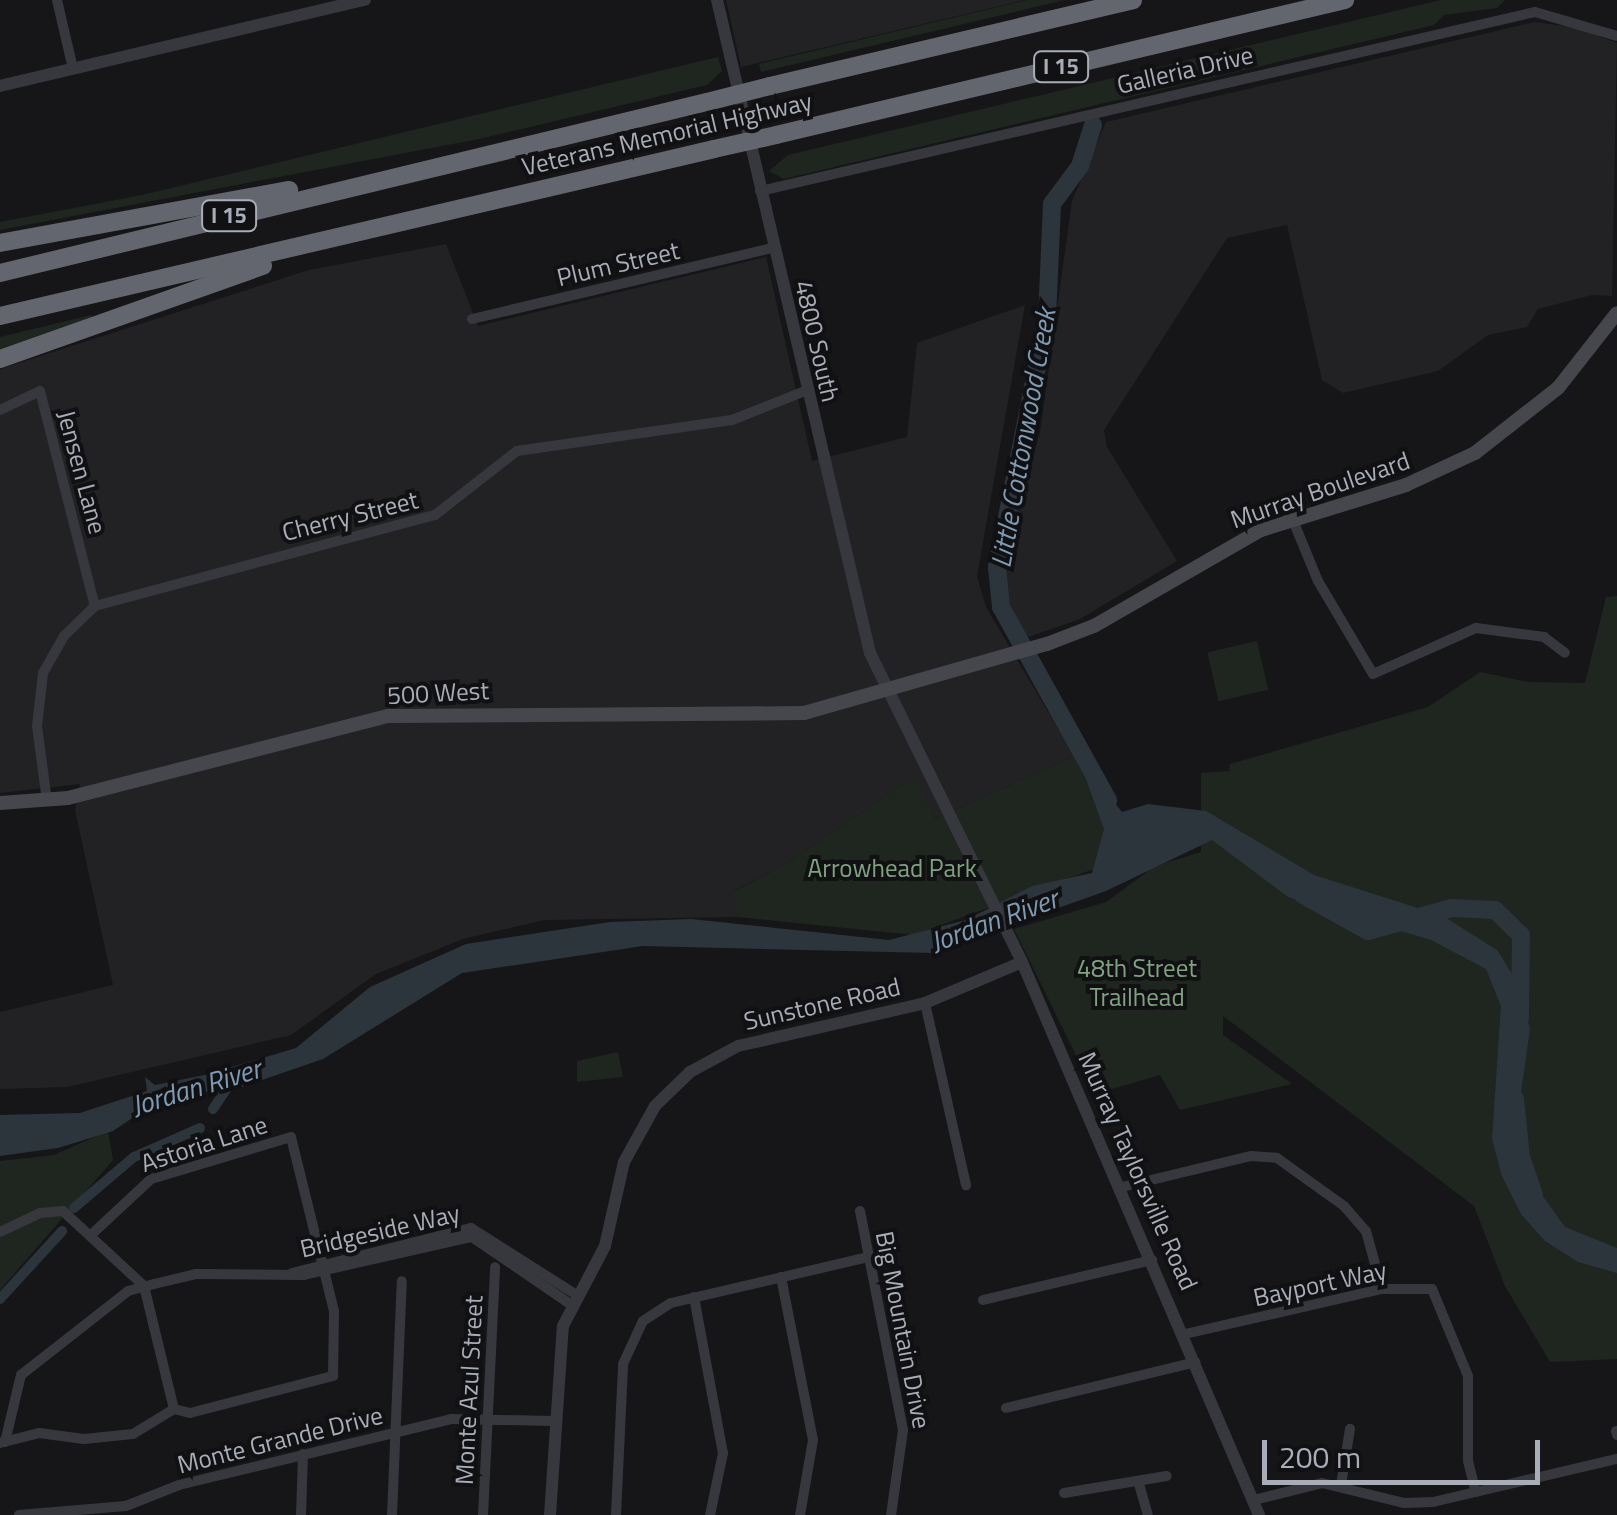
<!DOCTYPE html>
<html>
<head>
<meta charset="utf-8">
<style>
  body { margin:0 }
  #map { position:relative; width:1617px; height:1515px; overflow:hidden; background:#161618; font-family:"Titillium Web",sans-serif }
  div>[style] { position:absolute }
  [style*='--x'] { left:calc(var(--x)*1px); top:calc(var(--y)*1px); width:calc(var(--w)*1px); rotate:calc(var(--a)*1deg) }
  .built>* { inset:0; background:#222225 }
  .green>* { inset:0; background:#1e261f; transform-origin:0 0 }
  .water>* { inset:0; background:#2c353c }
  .canal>* { height:10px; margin:-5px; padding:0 5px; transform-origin:5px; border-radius:5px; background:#2c353c }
  .river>* { height:18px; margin:-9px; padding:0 9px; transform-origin:9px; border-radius:9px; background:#2c353c }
  .minor>* { height:10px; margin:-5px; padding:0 5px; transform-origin:5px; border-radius:5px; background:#37383d }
  .tertiary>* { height:12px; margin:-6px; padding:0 6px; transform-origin:6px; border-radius:6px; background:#37383d }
  .secondary>* { height:14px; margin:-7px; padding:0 7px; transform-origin:7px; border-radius:7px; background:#45474d }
  .motorway>* { height:18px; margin:-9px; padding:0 9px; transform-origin:9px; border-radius:9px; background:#63666e }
  .motorway-bridge>* { height:18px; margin:-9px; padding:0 9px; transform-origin:9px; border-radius:9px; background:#63666e }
  span { translate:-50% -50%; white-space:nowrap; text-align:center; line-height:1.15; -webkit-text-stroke:8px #111113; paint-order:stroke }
  .shield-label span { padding:2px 8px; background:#111113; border:2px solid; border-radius:8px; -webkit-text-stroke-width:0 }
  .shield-label { font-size:22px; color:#a8adb8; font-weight:700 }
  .street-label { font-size:25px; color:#a8adb8 }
  .park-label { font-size:25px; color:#7fa381 }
  .water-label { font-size:28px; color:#7f9bb3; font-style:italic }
  .scale { position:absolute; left:1262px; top:1440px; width:278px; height:45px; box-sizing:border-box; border:5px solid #a8adb8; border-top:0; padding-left:12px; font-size:30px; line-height:35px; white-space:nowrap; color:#a8adb8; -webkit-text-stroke:8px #111113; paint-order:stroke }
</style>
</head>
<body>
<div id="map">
  <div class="built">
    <i style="clip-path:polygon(726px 0,1025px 0,741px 67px)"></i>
    <i style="clip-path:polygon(1535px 22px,1577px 28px,1617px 43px,1612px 296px,1592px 295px,1538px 309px,1527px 327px,1488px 335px,1438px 371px,1343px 393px,1322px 380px,1287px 225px,1227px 238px,1104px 430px,1107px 447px,1177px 561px,1080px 619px,1025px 638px,1004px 591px,1012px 526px,1040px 432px,1072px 201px,1106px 122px)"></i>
    <i style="clip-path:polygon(446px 244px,478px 326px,766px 257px,812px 461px,907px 437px,917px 343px,1025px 305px,977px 576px,986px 607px,1074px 756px,935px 819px,913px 778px,789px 862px,734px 891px,738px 917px,544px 920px,463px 939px,376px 974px,291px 1035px,67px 1087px,0 1089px,0 1012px,113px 985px,75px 810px,80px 784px,0 793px,0 369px,309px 270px)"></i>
  </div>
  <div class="green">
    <i style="clip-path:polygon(1027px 0,1065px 0,761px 72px,759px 64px)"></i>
    <i style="clip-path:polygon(1441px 0,1505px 0,1497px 8px,1444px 15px,1434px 25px,784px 179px,769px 171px,788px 155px)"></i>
    <i style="clip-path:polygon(718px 57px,722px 71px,707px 85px,479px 139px,0 230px,0 222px,142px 195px)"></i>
    <i style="clip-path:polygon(91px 315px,92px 317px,0 351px,0 337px)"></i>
    <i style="clip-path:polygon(1617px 596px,1617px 1359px,1550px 1362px,1505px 1286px,1474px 1206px,1223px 1016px,1223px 1035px,1292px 1084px,1180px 1110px,1160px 1075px,1095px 1094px,1014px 929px,1106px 902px,1155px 866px,1201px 852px,1201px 773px,1229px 771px,1230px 764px,1428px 707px,1480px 672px,1529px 682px,1585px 683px,1606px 597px)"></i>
    <i style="left:1257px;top:641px;width:50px;height:51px;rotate:77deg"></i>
    <i style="clip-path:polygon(1074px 756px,1104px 814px,1107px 841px,1094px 869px,914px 935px,738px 917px,733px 892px,789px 862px,914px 777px,935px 819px)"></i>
    <i style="clip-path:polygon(618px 1052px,623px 1077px,577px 1082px,577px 1061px)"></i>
    <i style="clip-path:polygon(108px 1131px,113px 1160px,0 1290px,0 1161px,54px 1155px)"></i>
  </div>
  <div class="water">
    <i style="clip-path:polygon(1078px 757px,1122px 812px,1148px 804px,1206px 811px,1314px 875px,1443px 916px,1497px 950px,1519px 985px,1530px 1029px,1516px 1127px,1526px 1173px,1565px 1227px,1617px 1248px,1617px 1273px,1578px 1262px,1545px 1241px,1521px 1214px,1502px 1176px,1492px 1139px,1501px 1006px,1486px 969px,1431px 940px,1288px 897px,1212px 840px,1106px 891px,932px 953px,643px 946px,462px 973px,323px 1059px,230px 1091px,202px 1092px,196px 1101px,154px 1110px,150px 1106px,113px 1131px,58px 1148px,0 1156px,0 1115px,80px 1113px,147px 1091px,145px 1077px,155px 1085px,205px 1075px,296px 1048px,370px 987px,466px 944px,610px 922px,691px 919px,889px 940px,966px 920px,1032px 886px,1092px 873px,1104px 829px)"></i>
  </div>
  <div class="canal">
    <i style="--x:213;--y:1109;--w:32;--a:-56"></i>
    <i style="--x:74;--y:1208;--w:79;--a:-40.4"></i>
    <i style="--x:134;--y:1157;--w:72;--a:-23.7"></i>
    <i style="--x:0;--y:1299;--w:92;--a:-47.6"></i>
  </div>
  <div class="river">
    <i style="--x:1093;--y:125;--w:43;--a:107.6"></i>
    <i style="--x:1080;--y:166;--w:47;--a:126.4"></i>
    <i style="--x:1052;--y:204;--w:113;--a:92.5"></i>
    <i style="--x:1047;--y:317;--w:255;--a:101.3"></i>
    <i style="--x:997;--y:567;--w:40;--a:84.3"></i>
    <i style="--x:1001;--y:607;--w:221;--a:61"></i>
    <i style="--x:1303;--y:895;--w:74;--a:29"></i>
    <i style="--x:1368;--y:931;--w:87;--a:-15.3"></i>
    <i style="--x:1452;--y:908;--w:43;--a:2.7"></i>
    <i style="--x:1495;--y:910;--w:36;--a:44"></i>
    <i style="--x:1521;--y:935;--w:83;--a:90.7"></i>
    <i style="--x:1515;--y:1099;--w:58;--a:84.1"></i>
    <i style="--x:1521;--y:1157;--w:40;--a:71.1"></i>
  </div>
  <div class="minor">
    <i style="--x:57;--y:0;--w:71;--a:76.9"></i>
    <i style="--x:760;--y:191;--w:795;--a:-13.01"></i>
    <i style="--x:1535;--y:12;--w:85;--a:16.3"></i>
    <i style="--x:472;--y:319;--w:309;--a:-13.3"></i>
    <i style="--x:0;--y:410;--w:44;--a:-25.4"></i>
    <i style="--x:40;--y:391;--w:222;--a:75.7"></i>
    <i style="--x:1292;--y:518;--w:68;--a:67.6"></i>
    <i style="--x:1318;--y:581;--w:108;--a:59.4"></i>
    <i style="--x:1373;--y:674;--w:113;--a:-24.1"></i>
    <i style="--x:1476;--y:628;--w:69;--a:7.5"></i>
    <i style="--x:1544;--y:637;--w:26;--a:37"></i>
    <i style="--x:47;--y:801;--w:76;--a:-97.6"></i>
    <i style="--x:37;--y:726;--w:53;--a:-83.5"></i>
    <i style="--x:43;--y:673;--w:43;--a:-60.4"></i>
    <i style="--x:64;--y:636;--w:43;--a:-44.1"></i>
    <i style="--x:95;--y:606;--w:352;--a:-15"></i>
    <i style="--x:435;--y:515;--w:104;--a:-38"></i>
    <i style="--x:517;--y:451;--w:217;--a:-8.2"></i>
    <i style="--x:732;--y:420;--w:79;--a:-21.7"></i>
    <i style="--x:925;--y:1003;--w:187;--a:77.3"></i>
    <i style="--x:1122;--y:1187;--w:133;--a:-13.5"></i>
    <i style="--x:1251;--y:1156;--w:26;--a:4"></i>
    <i style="--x:1277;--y:1158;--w:82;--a:35.6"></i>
    <i style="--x:1344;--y:1206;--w:33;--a:49"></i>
    <i style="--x:1366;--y:1231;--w:60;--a:74.6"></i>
    <i style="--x:860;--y:1211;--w:223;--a:78.9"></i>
    <i style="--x:903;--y:1430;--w:86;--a:98"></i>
    <i style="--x:0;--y:1232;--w:44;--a:-25.4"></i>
    <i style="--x:40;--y:1213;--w:23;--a:-5"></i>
    <i style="--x:63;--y:1211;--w:110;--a:42.8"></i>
    <i style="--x:144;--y:1286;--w:127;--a:76.3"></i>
    <i style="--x:292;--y:1273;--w:185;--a:-14.1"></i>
    <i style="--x:471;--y:1228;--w:127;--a:32.4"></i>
    <i style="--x:781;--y:1277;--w:166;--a:78.9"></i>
    <i style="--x:813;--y:1440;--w:76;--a:99.8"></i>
    <i style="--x:694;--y:1297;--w:159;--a:79.5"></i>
    <i style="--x:723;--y:1453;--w:63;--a:101.8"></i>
    <i style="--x:983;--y:1300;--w:174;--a:-13.3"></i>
    <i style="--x:1185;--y:1334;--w:202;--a:-12.9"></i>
    <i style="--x:1382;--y:1289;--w:50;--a:0"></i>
    <i style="--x:1432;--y:1289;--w:94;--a:67.5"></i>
    <i style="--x:1468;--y:1376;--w:85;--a:90"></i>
    <i style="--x:1468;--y:1461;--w:32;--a:76"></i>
    <i style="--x:1006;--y:1408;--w:195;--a:-13.6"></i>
    <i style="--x:1616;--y:1431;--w:4;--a:76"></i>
    <i style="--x:5;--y:1442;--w:69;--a:-76.6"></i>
    <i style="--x:21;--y:1375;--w:136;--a:-38.1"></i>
    <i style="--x:128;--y:1291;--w:27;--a:-15"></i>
    <i style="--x:154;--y:1284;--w:43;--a:-13.4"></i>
    <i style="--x:196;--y:1274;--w:107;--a:0.5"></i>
    <i style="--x:303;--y:1275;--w:173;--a:-12.7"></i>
    <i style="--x:472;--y:1237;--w:122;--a:34.3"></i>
    <i style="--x:0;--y:1443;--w:40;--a:-14.4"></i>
    <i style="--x:39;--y:1433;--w:45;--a:7.6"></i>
    <i style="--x:84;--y:1439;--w:49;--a:-5.8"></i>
    <i style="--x:133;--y:1434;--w:48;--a:-31.4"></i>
    <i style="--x:174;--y:1409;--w:16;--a:14"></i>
    <i style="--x:190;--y:1413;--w:148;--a:-14.5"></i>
    <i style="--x:333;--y:1376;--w:65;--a:-89.1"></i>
    <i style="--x:334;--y:1311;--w:179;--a:-103.9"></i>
    <i style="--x:291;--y:1137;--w:146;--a:163.3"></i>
    <i style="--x:151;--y:1179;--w:82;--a:137"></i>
    <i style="--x:1139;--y:1484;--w:32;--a:74"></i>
    <i style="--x:1341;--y:1485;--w:57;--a:-80.9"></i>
    <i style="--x:1064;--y:1493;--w:104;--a:-9.4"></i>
    <i style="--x:1254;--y:1500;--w:70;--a:-14"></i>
    <i style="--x:1322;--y:1483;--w:84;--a:13.7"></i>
    <i style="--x:1404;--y:1503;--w:29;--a:-2"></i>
    <i style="--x:1433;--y:1502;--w:189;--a:-13.2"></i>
    <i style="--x:19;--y:1515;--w:107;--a:-4.8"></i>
    <i style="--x:126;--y:1506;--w:57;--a:-21.6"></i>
    <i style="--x:179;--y:1485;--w:280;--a:-13.6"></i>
    <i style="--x:451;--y:1419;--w:102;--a:1.1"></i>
    <i style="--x:301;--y:1515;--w:61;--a:-88.1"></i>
    <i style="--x:392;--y:1515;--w:234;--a:-87.6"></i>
    <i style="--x:483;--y:1515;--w:248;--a:-87.2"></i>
    <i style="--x:616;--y:1515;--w:151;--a:-87.3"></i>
    <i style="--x:623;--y:1364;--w:47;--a:-65.1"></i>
    <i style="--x:643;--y:1321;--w:33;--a:-33"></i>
    <i style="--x:671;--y:1303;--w:203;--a:-13.1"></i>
  </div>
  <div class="tertiary">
    <i style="--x:717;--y:0;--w:671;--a:76.81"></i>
    <i style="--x:870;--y:653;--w:344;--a:63.8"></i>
    <i style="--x:1022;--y:962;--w:602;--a:66.8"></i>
    <i style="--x:0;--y:86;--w:375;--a:-13.3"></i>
    <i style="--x:550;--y:1515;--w:189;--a:-86.1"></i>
    <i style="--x:563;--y:1326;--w:90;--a:-62.3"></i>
    <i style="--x:605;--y:1246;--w:86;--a:-77.3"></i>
    <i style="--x:624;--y:1162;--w:64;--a:-61"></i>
    <i style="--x:655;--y:1106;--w:49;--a:-44.2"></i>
    <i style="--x:690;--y:1072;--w:55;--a:-28.4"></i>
    <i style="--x:738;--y:1046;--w:192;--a:-12.9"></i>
    <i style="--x:925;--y:1003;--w:105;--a:-22.9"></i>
  </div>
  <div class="secondary">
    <i style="--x:0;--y:803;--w:68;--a:-4.2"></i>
    <i style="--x:68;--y:798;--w:330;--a:-14.4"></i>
    <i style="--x:388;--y:716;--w:416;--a:-0.4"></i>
    <i style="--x:804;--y:713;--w:253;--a:-15.9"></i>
    <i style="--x:1047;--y:644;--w:50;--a:-21"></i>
    <i style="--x:1094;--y:626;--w:193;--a:-29.9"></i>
    <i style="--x:1261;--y:530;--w:152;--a:-17.2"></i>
    <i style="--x:1406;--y:485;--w:76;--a:-24.9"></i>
    <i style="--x:1475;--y:453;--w:105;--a:-38.1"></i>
    <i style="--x:1558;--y:388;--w:95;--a:-51.8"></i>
  </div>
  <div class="motorway">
    <i style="--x:770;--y:86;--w:373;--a:-13.3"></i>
    <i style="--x:776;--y:135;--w:585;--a:-13.35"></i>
    <i style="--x:0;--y:243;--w:294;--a:-10.4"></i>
    <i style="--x:0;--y:273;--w:727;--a:-13.6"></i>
    <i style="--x:0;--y:316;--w:733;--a:-13.16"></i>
    <i style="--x:0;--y:359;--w:279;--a:-19.5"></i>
  </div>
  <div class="motorway-bridge">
    <i style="--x:707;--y:102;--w:65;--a:-14.3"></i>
    <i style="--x:714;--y:149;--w:64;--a:-12.7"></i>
  </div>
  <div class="shield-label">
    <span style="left:1061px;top:67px">I 15</span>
    <span style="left:229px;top:216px">I 15</span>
  </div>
  <div class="street-label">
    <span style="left:1185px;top:70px;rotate:-13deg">Galleria Drive</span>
    <span style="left:667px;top:134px;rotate:-13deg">Veterans Memorial Highway</span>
    <span style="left:618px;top:264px;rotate:-13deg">Plum Street</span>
    <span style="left:817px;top:341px;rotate:77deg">4800 South</span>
    <span style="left:82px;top:472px;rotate:75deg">Jensen Lane</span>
    <span style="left:1320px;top:490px;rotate:-19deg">Murray Boulevard</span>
    <span style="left:350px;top:516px;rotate:-14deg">Cherry Street</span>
    <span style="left:438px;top:693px;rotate:-3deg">500 West</span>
    <span style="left:822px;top:1004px;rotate:-13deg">Sunstone Road</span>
    <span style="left:204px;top:1144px;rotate:-18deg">Astoria Lane</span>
    <span style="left:1138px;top:1171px;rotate:66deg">Murray Taylorsville Road</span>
    <span style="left:380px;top:1231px;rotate:-13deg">Bridgeside Way</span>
    <span style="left:1320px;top:1284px;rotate:-12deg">Bayport Way</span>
    <span style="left:903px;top:1330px;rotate:79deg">Big Mountain Drive</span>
    <span style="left:469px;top:1390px;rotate:-87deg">Monte Azul Street</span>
    <span style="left:280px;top:1440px;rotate:-14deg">Monte Grande Drive</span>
  </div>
  <div class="park-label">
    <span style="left:892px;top:868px">Arrowhead Park</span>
    <span style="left:1137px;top:983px">48th Street<br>Trailhead</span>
  </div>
  <div class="water-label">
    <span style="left:1023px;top:438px;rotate:-80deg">Little Cottonwood Creek</span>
    <span style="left:994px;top:920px;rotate:-20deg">Jordan River</span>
    <span style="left:196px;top:1087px;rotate:-17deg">Jordan River</span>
  </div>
  <div class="scale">200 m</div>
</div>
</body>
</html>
